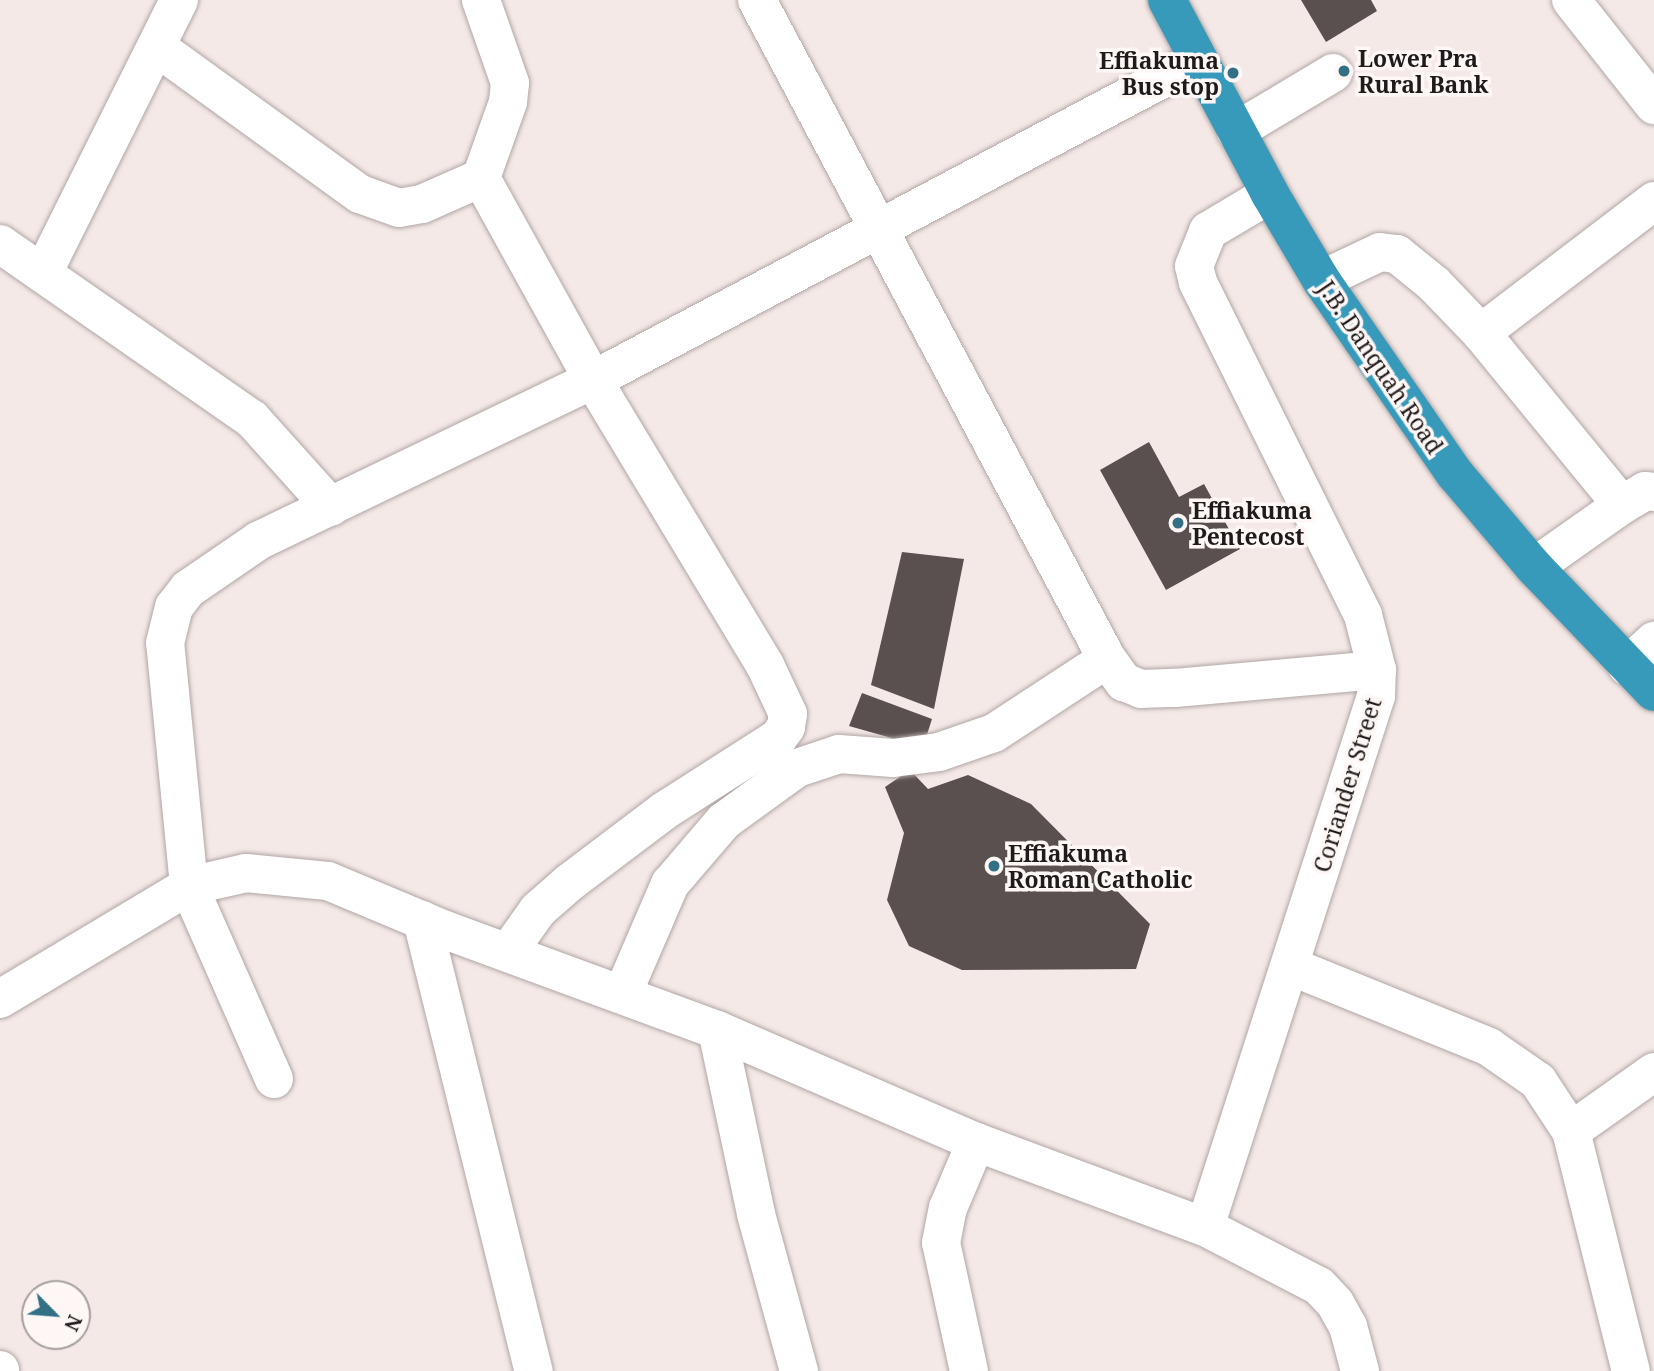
<!DOCTYPE html>
<html>
<head>
<meta charset="utf-8">
<style>
  body { margin:0 }
  #map { position:relative; width:1654px; height:1371px; overflow:hidden; background:#f4e9e7; font-family:"Noto Serif",serif }
  div>[style] { position:absolute }
  [style*='--x'] { left:calc(var(--x)*1px); top:calc(var(--y)*1px); width:calc(var(--w)*1px); rotate:calc(var(--a)*1deg) }
  .building>* { inset:0; background:#59504f }
  .roads { filter:drop-shadow(0 0 2px #b0a6a4) drop-shadow(0 0 2px #b0a6a4) }
  .minor>* { height:38px; margin:-19px; padding:0 19px; transform-origin:19px; border-radius:19px; background:#fff }
  .highway>* { height:38px; margin:-19px; padding:0 19px; transform-origin:19px; border-radius:19px; background:#389aba }
  .dots>* { width:19px; height:19px; translate:-50% -50%; box-sizing:border-box; border:4px solid #fef7f6; border-radius:50% }
  span { translate:-50% -50%; white-space:nowrap; text-align:center; line-height:1.15; -webkit-text-stroke:7px #fef7f6; paint-order:stroke }
  .poi-label { font-size:23px; color:#1f1b1a; font-weight:700 }
  .left { translate:0 -50%; text-align:left }
  .right { translate:-100% -50%; text-align:right }
  .street-label { font-size:23px; color:#1f1b1a }
  .north { position:absolute; left:21px; top:1280px; width:70px; height:70px; box-sizing:border-box; background:#fef7f6; border:2px solid #a59f9e; border-radius:50%; rotate:115deg; font-size:19px; font-weight:700; line-height:28px; text-align:center; color:#1f1b1a }
  .north::after { content:''; display:block; margin:auto; width:24px; height:32px; background:#327085; clip-path:polygon(50% 0,100% 100%,50% 72%,0 100%) }
</style>
</head>
<body>
<div id="map">
  <div class="building">
    <i style="clip-path:polygon(1301px 0,1371px 0,1377px 11px,1326px 42px)"></i>
    <i style="clip-path:polygon(1149px 442px,1179px 497px,1204px 484px,1240px 549px,1166px 590px,1100px 470px)"></i>
    <i style="clip-path:polygon(902px 552px,964px 559px,934px 709px,871px 685px)"></i>
    <i style="clip-path:polygon(862px 693px,932px 719px,923px 747px,849px 726px)"></i>
    <i style="clip-path:polygon(910px 770px,928px 789px,968px 775px,1031px 804px,1150px 924px,1136px 969px,962px 970px,909px 946px,887px 900px,904px 833px,885px 787px)"></i>
  </div>
  <div class="roads">
    <div class="minor">
      <i style="--x:757;--y:0;--w:746;--a:62.03"></i>
      <i style="--x:1107;--y:659;--w:29;--a:54"></i>
      <i style="--x:1124;--y:682;--w:18;--a:22"></i>
      <i style="--x:1141;--y:689;--w:34;--a:-2"></i>
      <i style="--x:1175;--y:688;--w:203;--a:-5.1"></i>
      <i style="--x:1571;--y:0;--w:134;--a:51.7"></i>
      <i style="--x:158;--y:48;--w:249;--a:35.9"></i>
      <i style="--x:360;--y:194;--w:41;--a:19.7"></i>
      <i style="--x:399;--y:208;--w:23;--a:-10"></i>
      <i style="--x:422;--y:204;--w:64;--a:-23.8"></i>
      <i style="--x:481;--y:178;--w:81;--a:-70.4"></i>
      <i style="--x:508;--y:102;--w:19;--a:-84"></i>
      <i style="--x:510;--y:83;--w:88;--a:-109.3"></i>
      <i style="--x:1236;--y:131;--w:113;--a:-30.9"></i>
      <i style="--x:481;--y:178;--w:231;--a:61"></i>
      <i style="--x:593;--y:380;--w:333;--a:58.9"></i>
      <i style="--x:765;--y:665;--w:54;--a:64.9"></i>
      <i style="--x:788;--y:714;--w:13;--a:99"></i>
      <i style="--x:786;--y:727;--w:14;--a:126"></i>
      <i style="--x:778;--y:738;--w:135;--a:147.4"></i>
      <i style="--x:664;--y:811;--w:118;--a:142.9"></i>
      <i style="--x:570;--y:882;--w:43;--a:138.8"></i>
      <i style="--x:538;--y:910;--w:50;--a:125.3"></i>
      <i style="--x:0;--y:244;--w:307;--a:34.8"></i>
      <i style="--x:252;--y:419;--w:118;--a:48.1"></i>
      <i style="--x:43;--y:273;--w:305;--a:-63.5"></i>
      <i style="--x:1321;--y:280;--w:65;--a:-25.4"></i>
      <i style="--x:1380;--y:252;--w:17;--a:7"></i>
      <i style="--x:1397;--y:254;--w:48;--a:39"></i>
      <i style="--x:1434;--y:284;--w:68;--a:46.2"></i>
      <i style="--x:1481;--y:333;--w:222;--a:50.7"></i>
      <i style="--x:1622;--y:505;--w:27;--a:-31"></i>
      <i style="--x:1645;--y:491;--w:9;--a:6"></i>
      <i style="--x:1481;--y:333;--w:218;--a:-37.3"></i>
      <i style="--x:1534;--y:567;--w:108;--a:-35.2"></i>
      <i style="--x:1627;--y:666;--w:37;--a:-43"></i>
      <i style="--x:422;--y:920;--w:465;--a:76.1"></i>
      <i style="--x:1290;--y:966;--w:215;--a:22.1"></i>
      <i style="--x:1489;--y:1047;--w:60;--a:34.8"></i>
      <i style="--x:1538;--y:1081;--w:60;--a:56.6"></i>
      <i style="--x:1571;--y:1131;--w:247;--a:76"></i>
      <i style="--x:623;--y:993;--w:119;--a:-66.7"></i>
      <i style="--x:670;--y:884;--w:83;--a:-49.4"></i>
      <i style="--x:724;--y:821;--w:90;--a:-36"></i>
      <i style="--x:797;--y:768;--w:44;--a:-18.4"></i>
      <i style="--x:839;--y:754;--w:54;--a:4.2"></i>
      <i style="--x:893;--y:758;--w:46;--a:-7.4"></i>
      <i style="--x:939;--y:752;--w:58;--a:-19.1"></i>
      <i style="--x:994;--y:733;--w:135;--a:-33.2"></i>
      <i style="--x:0;--y:999;--w:220;--a:-30.9"></i>
      <i style="--x:189;--y:886;--w:58;--a:-12.8"></i>
      <i style="--x:246;--y:873;--w:82;--a:5.6"></i>
      <i style="--x:328;--y:881;--w:127;--a:22.7"></i>
      <i style="--x:445;--y:930;--w:290;--a:20.2"></i>
      <i style="--x:717;--y:1030;--w:282;--a:23.4"></i>
      <i style="--x:976;--y:1142;--w:244;--a:20.4"></i>
      <i style="--x:1205;--y:1227;--w:128;--a:27.4"></i>
      <i style="--x:1319;--y:1286;--w:23;--a:47"></i>
      <i style="--x:1335;--y:1303;--w:26;--a:61"></i>
      <i style="--x:1348;--y:1326;--w:47;--a:75.1"></i>
      <i style="--x:717;--y:1030;--w:188;--a:78"></i>
      <i style="--x:756;--y:1214;--w:163;--a:74.7"></i>
      <i style="--x:274;--y:1079;--w:211;--a:-113.8"></i>
      <i style="--x:189;--y:886;--w:244;--a:-95.6"></i>
      <i style="--x:165;--y:643;--w:37;--a:-76"></i>
      <i style="--x:174;--y:607;--w:23;--a:-52"></i>
      <i style="--x:188;--y:589;--w:85;--a:-34.4"></i>
      <i style="--x:258;--y:541;--w:372;--a:-25.7"></i>
      <i style="--x:593;--y:380;--w:684;--a:-27.88"></i>
      <i style="--x:1571;--y:1131;--w:102;--a:-35.4"></i>
      <i style="--x:1205;--y:1227;--w:558;--a:-72.15"></i>
      <i style="--x:1376;--y:696;--w:26;--a:-88"></i>
      <i style="--x:1377;--y:670;--w:57;--a:-104.3"></i>
      <i style="--x:1363;--y:615;--w:372;--a:-116.4"></i>
      <i style="--x:1198;--y:282;--w:16;--a:-104"></i>
      <i style="--x:1194;--y:266;--w:38;--a:-68"></i>
      <i style="--x:1208;--y:231;--w:72;--a:-30.8"></i>
      <i style="--x:0;--y:1370;--w:1;--a:90"></i>
      <i style="--x:969;--y:1371;--w:131;--a:-102.3"></i>
      <i style="--x:941;--y:1243;--w:36;--a:-79"></i>
      <i style="--x:948;--y:1208;--w:72;--a:-67"></i>
    </div>
    <div class="highway">
      <i style="--x:1167;--y:0;--w:220;--a:62"></i>
      <i style="--x:1270;--y:194;--w:100;--a:59.3"></i>
      <i style="--x:1321;--y:280;--w:236;--a:55.4"></i>
      <i style="--x:1455;--y:474;--w:122;--a:49.7"></i>
      <i style="--x:1534;--y:567;--w:173;--a:46.2"></i>
    </div>
  </div>
  <div class="dots">
    <i style="left:1344px;top:71px;background:#327085"></i>
    <i style="left:1233px;top:73px;background:#327085"></i>
    <i style="left:1178px;top:523px;background:#327085"></i>
    <i style="left:994px;top:866px;background:#327085"></i>
  </div>
  <div class="poi-label">
    <span class="left" style="left:1358px;top:71px">Lower Pra<br>Rural Bank</span>
    <span class="right" style="left:1219px;top:73px">Effiakuma<br>Bus stop</span>
    <span class="left" style="left:1192px;top:523px">Effiakuma<br>Pentecost</span>
    <span class="left" style="left:1008px;top:866px">Effiakuma<br>Roman Catholic</span>
  </div>
  <div class="street-label">
    <span style="left:1381px;top:367px;rotate:56deg">J.B. Danquah Road</span>
    <span style="left:1347px;top:785px;rotate:-73deg">Coriander Street</span>
  </div>
  <div class="north">N</div>
</div>
</body>
</html>
